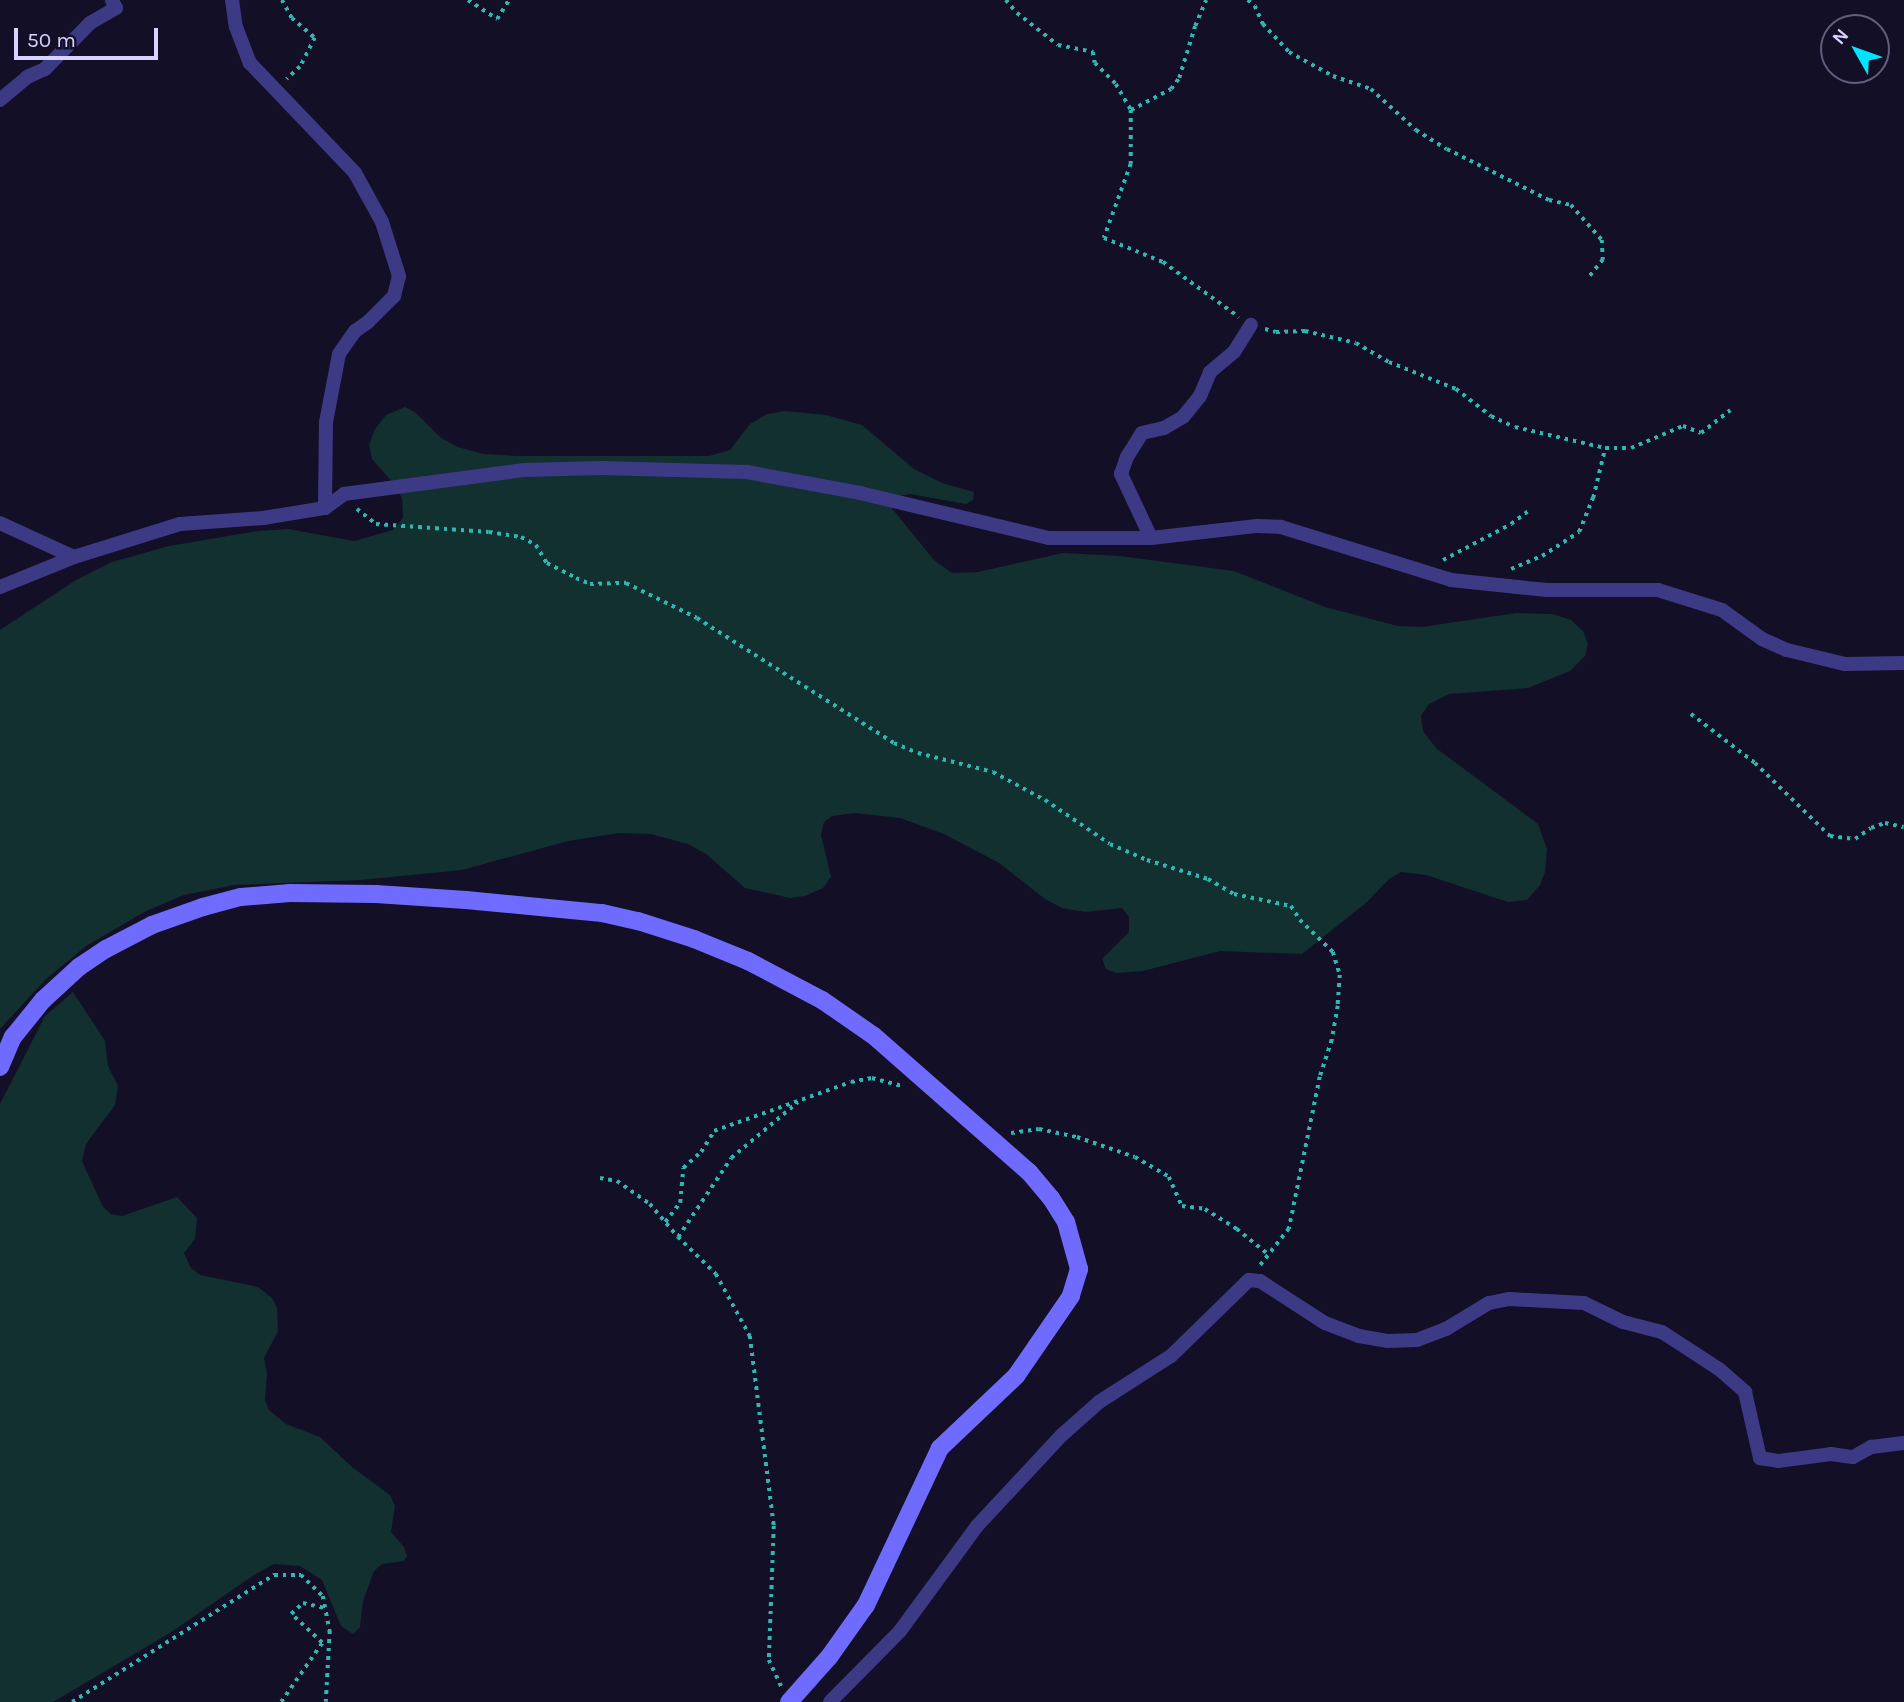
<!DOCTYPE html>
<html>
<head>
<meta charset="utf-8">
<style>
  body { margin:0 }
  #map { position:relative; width:1904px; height:1702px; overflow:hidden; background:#130f26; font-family:Karla,sans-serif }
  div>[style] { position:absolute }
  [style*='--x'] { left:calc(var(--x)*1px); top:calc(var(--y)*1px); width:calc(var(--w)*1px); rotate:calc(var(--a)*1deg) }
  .green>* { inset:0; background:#12302f }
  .path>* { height:3.5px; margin-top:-1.75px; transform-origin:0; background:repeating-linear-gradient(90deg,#2fb8b0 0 3.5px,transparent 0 8.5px) }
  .street>* { height:14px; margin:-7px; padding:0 7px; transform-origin:7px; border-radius:7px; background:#3d3a85 }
  .secondary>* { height:18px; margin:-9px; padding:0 9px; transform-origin:9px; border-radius:9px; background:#6f6bff }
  span { translate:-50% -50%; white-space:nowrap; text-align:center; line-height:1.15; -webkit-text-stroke:7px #130f26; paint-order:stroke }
  .north { position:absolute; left:1820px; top:14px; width:70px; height:70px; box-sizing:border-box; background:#130f26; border:2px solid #625e7d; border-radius:50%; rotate:310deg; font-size:19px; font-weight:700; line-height:28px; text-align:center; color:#d9d4ff }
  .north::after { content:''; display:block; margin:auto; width:24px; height:32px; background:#00e5ff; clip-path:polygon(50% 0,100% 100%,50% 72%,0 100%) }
  .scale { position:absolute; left:14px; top:28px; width:144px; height:32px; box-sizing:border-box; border:4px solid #d9d4ff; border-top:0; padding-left:9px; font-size:21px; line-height:24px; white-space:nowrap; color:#d9d4ff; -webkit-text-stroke:5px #130f26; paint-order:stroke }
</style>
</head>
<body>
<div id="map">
  <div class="green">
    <i style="clip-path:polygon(405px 407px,415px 412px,441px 438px,458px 447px,483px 454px,517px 456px,709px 456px,730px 450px,750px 424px,767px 414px,785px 411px,826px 415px,862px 425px,914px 469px,942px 483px,974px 492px,973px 500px,966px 504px,910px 494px,888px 498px,890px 506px,934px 560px,952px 573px,978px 572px,1063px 553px,1120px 556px,1234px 571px,1325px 607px,1398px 626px,1422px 627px,1516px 613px,1552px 614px,1571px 620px,1583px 631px,1588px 644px,1585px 656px,1570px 671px,1528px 688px,1449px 694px,1429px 704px,1421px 716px,1423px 731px,1436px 748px,1538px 824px,1547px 849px,1545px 872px,1540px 885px,1527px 900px,1508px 902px,1426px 875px,1401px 872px,1389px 879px,1367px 902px,1302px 954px,1220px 951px,1143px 971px,1116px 973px,1106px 969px,1102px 959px,1129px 932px,1129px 917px,1122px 908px,1085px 912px,1062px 908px,1045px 899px,999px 863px,944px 834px,900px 818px,854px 813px,832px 816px,824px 822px,821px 835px,831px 877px,823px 888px,805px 896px,790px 898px,745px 888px,706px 854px,688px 844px,651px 834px,619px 833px,568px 841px,462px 870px,361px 880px,234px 885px,184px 895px,146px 911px,86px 946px,45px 980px,0 1029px,0 630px,76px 580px,112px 562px,169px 546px,258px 531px,288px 529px,354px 541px,393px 530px,403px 518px,402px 498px,394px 484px,372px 459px,369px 445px,375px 429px,386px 415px)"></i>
    <i style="clip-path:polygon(73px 992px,105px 1041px,108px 1066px,118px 1086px,115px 1105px,86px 1144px,82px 1161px,103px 1207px,111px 1214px,122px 1216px,177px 1197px,197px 1218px,195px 1239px,184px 1253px,191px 1268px,200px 1275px,258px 1287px,272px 1298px,277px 1308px,278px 1331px,264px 1358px,267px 1373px,265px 1400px,269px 1410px,286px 1424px,320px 1437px,352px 1467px,390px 1495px,395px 1506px,391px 1532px,404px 1547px,407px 1556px,404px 1561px,382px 1564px,374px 1571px,363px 1601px,360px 1627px,353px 1634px,341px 1626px,322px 1580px,300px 1566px,274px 1564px,254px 1575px,170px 1633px,53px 1702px,0 1702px,0 1104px,45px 1016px)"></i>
  </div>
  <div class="path">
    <i style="--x:282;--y:0;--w:21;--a:61"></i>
    <i style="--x:292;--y:18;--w:30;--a:41"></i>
    <i style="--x:315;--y:38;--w:33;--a:117"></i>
    <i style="--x:300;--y:67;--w:18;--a:137"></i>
    <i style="--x:468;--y:0;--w:35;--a:33"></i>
    <i style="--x:497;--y:19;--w:22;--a:-58"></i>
    <i style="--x:1006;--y:0;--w:17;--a:50"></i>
    <i style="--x:1017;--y:13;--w:52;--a:38"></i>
    <i style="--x:1058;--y:45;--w:36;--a:11"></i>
    <i style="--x:1093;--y:52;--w:11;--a:80"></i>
    <i style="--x:1095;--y:63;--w:30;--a:45"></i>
    <i style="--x:1116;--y:84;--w:30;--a:60"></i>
    <i style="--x:1131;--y:110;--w:54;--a:90"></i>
    <i style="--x:1131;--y:164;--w:79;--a:110"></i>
    <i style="--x:1104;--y:238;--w:64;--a:22.1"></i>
    <i style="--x:1163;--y:262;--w:94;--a:35.9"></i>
    <i style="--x:1248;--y:0;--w:9;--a:41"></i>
    <i style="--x:1255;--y:6;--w:20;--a:66"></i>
    <i style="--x:1263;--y:24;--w:38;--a:47"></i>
    <i style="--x:1289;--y:52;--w:50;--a:28.6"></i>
    <i style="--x:1333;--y:76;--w:40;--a:18.9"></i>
    <i style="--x:1371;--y:89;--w:61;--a:42.3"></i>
    <i style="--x:1416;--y:130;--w:36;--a:32"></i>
    <i style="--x:1447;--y:149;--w:114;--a:26.6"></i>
    <i style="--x:1549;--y:200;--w:23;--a:13"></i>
    <i style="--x:1571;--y:205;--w:47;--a:48.5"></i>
    <i style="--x:1602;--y:240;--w:20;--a:87"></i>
    <i style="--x:1603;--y:260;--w:21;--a:129"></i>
    <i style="--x:1131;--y:110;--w:45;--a:-27.7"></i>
    <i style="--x:1171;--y:89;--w:14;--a:-54"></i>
    <i style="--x:1179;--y:78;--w:54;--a:-72.9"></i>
    <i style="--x:1195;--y:26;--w:28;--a:-67"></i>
    <i style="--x:1265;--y:329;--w:11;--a:15"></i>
    <i style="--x:1276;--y:332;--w:29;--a:-2"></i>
    <i style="--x:1305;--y:331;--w:52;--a:13.2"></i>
    <i style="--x:1356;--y:343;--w:38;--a:30"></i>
    <i style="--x:1389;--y:362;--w:72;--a:21.9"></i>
    <i style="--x:1456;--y:389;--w:44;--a:37.6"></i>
    <i style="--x:1491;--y:416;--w:26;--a:25"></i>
    <i style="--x:1515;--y:427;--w:92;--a:13.1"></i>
    <i style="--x:1605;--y:448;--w:26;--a:0"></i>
    <i style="--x:1631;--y:448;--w:56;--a:-22.9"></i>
    <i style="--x:1683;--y:426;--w:19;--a:21"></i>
    <i style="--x:1701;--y:433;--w:37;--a:-38"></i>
    <i style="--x:357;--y:509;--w:24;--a:38"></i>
    <i style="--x:376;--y:524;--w:113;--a:4"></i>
    <i style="--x:489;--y:532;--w:32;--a:9"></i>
    <i style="--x:521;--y:537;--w:17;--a:28"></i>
    <i style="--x:536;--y:545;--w:21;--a:59"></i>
    <i style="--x:547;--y:563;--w:33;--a:27"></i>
    <i style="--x:576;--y:578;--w:15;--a:23"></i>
    <i style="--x:590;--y:584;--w:36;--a:-2"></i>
    <i style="--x:626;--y:583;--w:79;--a:26.2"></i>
    <i style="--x:697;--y:618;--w:233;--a:32.4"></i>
    <i style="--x:894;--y:743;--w:26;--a:23"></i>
    <i style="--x:918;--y:753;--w:77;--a:14.2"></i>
    <i style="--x:993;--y:772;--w:59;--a:28.3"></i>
    <i style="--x:1045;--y:800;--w:78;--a:34.1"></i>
    <i style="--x:1110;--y:844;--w:40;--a:23.4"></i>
    <i style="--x:1147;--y:860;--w:64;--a:17.3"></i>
    <i style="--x:1208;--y:879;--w:30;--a:30"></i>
    <i style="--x:1234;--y:894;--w:58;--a:11.9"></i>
    <i style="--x:1291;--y:906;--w:17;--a:57"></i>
    <i style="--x:1300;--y:920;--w:46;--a:44.1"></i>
    <i style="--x:1333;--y:952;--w:24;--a:73"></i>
    <i style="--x:1340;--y:975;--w:31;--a:94"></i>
    <i style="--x:1338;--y:1006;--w:35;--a:100"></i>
    <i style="--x:1332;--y:1040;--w:39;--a:108"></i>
    <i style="--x:1320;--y:1077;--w:155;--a:101.5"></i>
    <i style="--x:1289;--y:1229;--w:47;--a:128.1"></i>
    <i style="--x:1443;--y:560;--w:77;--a:-27.9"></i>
    <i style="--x:1511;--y:524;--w:25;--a:-37"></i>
    <i style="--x:1511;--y:569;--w:34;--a:-23"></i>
    <i style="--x:1542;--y:556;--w:44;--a:-33"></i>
    <i style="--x:1579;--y:532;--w:37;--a:-68"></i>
    <i style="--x:1593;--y:498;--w:51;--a:-76.5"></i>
    <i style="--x:1691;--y:714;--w:81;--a:37.4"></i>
    <i style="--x:1755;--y:763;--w:105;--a:44.2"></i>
    <i style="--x:1830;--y:836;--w:25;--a:7"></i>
    <i style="--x:1855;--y:839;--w:19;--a:-35"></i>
    <i style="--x:1871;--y:828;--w:15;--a:-20"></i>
    <i style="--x:1885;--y:823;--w:19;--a:12"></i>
    <i style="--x:1011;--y:1133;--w:28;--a:-8"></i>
    <i style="--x:1039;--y:1129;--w:39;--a:12"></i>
    <i style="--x:1077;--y:1137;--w:61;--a:19"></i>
    <i style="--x:1135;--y:1157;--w:39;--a:30"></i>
    <i style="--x:1169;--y:1177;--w:32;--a:66"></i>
    <i style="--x:1182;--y:1206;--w:23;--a:7"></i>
    <i style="--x:1205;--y:1209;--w:38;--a:32"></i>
    <i style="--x:1237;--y:1229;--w:40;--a:39"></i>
    <i style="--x:600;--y:1178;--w:17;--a:10"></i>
    <i style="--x:617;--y:1181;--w:40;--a:34.9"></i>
    <i style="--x:650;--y:1204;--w:43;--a:49.7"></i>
    <i style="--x:678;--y:1237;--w:53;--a:44.2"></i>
    <i style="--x:716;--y:1274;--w:71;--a:61.3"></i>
    <i style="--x:750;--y:1336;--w:192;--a:82.8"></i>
    <i style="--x:774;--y:1526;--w:134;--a:92.1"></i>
    <i style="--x:769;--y:1660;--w:29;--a:65"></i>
    <i style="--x:665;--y:1222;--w:24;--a:-52"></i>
    <i style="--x:680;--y:1203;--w:35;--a:-85"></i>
    <i style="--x:683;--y:1168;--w:24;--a:-42"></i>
    <i style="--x:701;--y:1152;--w:25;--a:-58"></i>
    <i style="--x:714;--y:1131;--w:145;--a:-19.7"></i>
    <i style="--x:851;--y:1082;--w:21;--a:-11"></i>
    <i style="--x:872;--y:1078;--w:31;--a:15"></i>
    <i style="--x:678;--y:1237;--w:95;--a:-56.1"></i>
    <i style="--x:731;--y:1158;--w:87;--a:-39.9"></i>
    <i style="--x:72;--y:1702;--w:239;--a:-32.2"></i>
    <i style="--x:274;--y:1575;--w:27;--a:0"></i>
    <i style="--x:301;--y:1575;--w:30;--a:44"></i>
    <i style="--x:323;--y:1596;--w:36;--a:79"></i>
    <i style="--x:330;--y:1631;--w:71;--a:93.2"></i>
    <i style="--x:281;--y:1702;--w:72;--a:-55.2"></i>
    <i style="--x:322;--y:1643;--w:42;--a:-136.9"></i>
    <i style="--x:291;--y:1614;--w:16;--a:-43"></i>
    <i style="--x:303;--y:1603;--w:23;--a:13"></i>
  </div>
  <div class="street">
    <i style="--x:232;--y:0;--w:27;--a:82"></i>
    <i style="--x:236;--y:27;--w:39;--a:69"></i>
    <i style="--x:250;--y:63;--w:152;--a:46.3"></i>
    <i style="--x:355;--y:173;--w:56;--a:61.1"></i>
    <i style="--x:382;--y:222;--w:57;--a:72.5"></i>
    <i style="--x:399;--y:276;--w:21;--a:104"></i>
    <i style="--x:394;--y:296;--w:37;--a:135"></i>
    <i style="--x:368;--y:322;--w:16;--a:145"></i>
    <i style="--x:355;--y:331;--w:28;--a:125"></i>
    <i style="--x:339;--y:354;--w:69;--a:100.8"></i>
    <i style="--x:326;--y:422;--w:86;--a:90.7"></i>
    <i style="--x:0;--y:100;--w:35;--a:-40"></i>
    <i style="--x:27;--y:77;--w:20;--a:-24"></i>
    <i style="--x:45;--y:69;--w:64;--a:-45.6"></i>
    <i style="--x:90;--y:23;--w:30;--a:-30"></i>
    <i style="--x:116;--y:8;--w:9;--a:-117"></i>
    <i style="--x:0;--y:523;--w:81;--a:24.7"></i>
    <i style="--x:1151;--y:538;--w:71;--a:-115.1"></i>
    <i style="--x:1121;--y:474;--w:18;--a:-71"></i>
    <i style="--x:1127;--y:457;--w:28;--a:-58"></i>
    <i style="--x:1142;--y:433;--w:23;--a:-13"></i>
    <i style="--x:1164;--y:428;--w:22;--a:-30"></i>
    <i style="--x:1183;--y:417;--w:27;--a:-51"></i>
    <i style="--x:1200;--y:396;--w:26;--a:-67"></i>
    <i style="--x:1210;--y:372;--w:31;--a:-40"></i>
    <i style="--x:1234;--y:352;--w:32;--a:-58"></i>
    <i style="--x:0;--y:587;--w:80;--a:-22.1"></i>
    <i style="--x:74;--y:557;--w:111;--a:-17.3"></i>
    <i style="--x:180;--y:524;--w:83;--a:-4.1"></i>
    <i style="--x:263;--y:518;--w:63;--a:-9.2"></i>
    <i style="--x:325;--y:508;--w:24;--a:-36"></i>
    <i style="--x:344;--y:494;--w:182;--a:-7.6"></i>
    <i style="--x:524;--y:470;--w:77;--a:-1.5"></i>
    <i style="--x:601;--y:468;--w:146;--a:1.6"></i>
    <i style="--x:747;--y:472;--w:115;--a:10.5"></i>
    <i style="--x:860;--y:493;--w:194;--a:13.4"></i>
    <i style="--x:1049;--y:538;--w:102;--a:0"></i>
    <i style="--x:1151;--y:538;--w:107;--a:-6.5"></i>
    <i style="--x:1257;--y:526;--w:24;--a:2"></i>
    <i style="--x:1281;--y:527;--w:178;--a:17.3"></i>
    <i style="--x:1451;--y:580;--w:96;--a:6"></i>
    <i style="--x:1546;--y:590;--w:112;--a:0"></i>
    <i style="--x:1658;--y:590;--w:67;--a:17.4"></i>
    <i style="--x:1722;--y:610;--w:49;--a:35.9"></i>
    <i style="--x:1762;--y:639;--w:27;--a:24"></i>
    <i style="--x:1787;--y:650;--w:60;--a:13.6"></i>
    <i style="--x:1845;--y:664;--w:59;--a:-1"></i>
    <i style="--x:830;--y:1702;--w:100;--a:-45.4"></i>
    <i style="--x:900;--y:1631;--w:130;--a:-53.7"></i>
    <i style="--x:977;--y:1526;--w:125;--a:-47"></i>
    <i style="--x:1062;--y:1435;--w:50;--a:-41.7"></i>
    <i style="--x:1099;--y:1402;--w:85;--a:-32.6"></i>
    <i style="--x:1171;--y:1356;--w:109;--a:-44.3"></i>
    <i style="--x:1249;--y:1280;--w:11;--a:5"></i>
    <i style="--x:1260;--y:1281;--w:77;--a:32.9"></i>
    <i style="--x:1325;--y:1323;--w:36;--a:21"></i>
    <i style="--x:1359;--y:1336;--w:28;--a:10"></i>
    <i style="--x:1387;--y:1341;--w:30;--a:-2"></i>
    <i style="--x:1417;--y:1340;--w:31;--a:-21"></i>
    <i style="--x:1446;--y:1329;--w:50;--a:-31.2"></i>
    <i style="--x:1489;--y:1303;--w:20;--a:-11"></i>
    <i style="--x:1509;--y:1299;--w:75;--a:3.1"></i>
    <i style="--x:1584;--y:1303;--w:43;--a:26"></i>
    <i style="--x:1623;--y:1322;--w:40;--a:14.4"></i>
    <i style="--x:1662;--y:1332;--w:68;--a:33"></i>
    <i style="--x:1719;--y:1369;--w:35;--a:41"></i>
    <i style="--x:1745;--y:1392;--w:68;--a:77.2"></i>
    <i style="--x:1760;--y:1458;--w:18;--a:9"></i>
    <i style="--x:1778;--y:1461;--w:53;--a:-7.5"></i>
    <i style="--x:1831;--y:1454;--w:22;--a:8"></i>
    <i style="--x:1853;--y:1457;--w:21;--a:-29"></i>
    <i style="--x:1871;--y:1447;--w:33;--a:-7"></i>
  </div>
  <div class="secondary">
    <i style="--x:0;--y:1067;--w:33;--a:-67"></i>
    <i style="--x:13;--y:1037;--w:48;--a:-51"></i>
    <i style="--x:43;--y:1000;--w:49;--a:-42.5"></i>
    <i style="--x:79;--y:967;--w:32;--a:-34"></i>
    <i style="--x:106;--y:949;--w:52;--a:-27.6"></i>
    <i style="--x:152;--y:925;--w:54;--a:-19.4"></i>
    <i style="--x:203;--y:907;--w:39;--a:-15"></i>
    <i style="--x:241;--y:897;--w:49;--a:-4.7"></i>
    <i style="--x:290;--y:893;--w:86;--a:0.7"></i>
    <i style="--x:376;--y:894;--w:90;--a:3.8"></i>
    <i style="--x:466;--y:900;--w:137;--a:5.5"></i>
    <i style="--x:602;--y:913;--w:37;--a:13"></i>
    <i style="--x:638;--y:921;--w:59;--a:17.8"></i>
    <i style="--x:694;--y:939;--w:58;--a:22.2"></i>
    <i style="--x:748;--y:961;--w:84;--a:27.8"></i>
    <i style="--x:822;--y:1000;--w:63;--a:34.7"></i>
    <i style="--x:874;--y:1036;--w:206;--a:41.3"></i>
    <i style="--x:1029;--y:1172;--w:34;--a:50"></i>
    <i style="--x:1051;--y:1198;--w:28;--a:58"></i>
    <i style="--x:1066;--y:1222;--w:49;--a:74.5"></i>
    <i style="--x:1079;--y:1269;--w:28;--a:107"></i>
    <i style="--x:1071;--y:1296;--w:97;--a:124.5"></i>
    <i style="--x:1016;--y:1376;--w:105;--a:136.5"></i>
    <i style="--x:940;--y:1448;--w:174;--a:115.2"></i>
    <i style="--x:866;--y:1605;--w:64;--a:125.4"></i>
    <i style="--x:829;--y:1657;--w:60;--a:131.6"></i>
  </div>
  <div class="north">N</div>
  <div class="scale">50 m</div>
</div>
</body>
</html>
